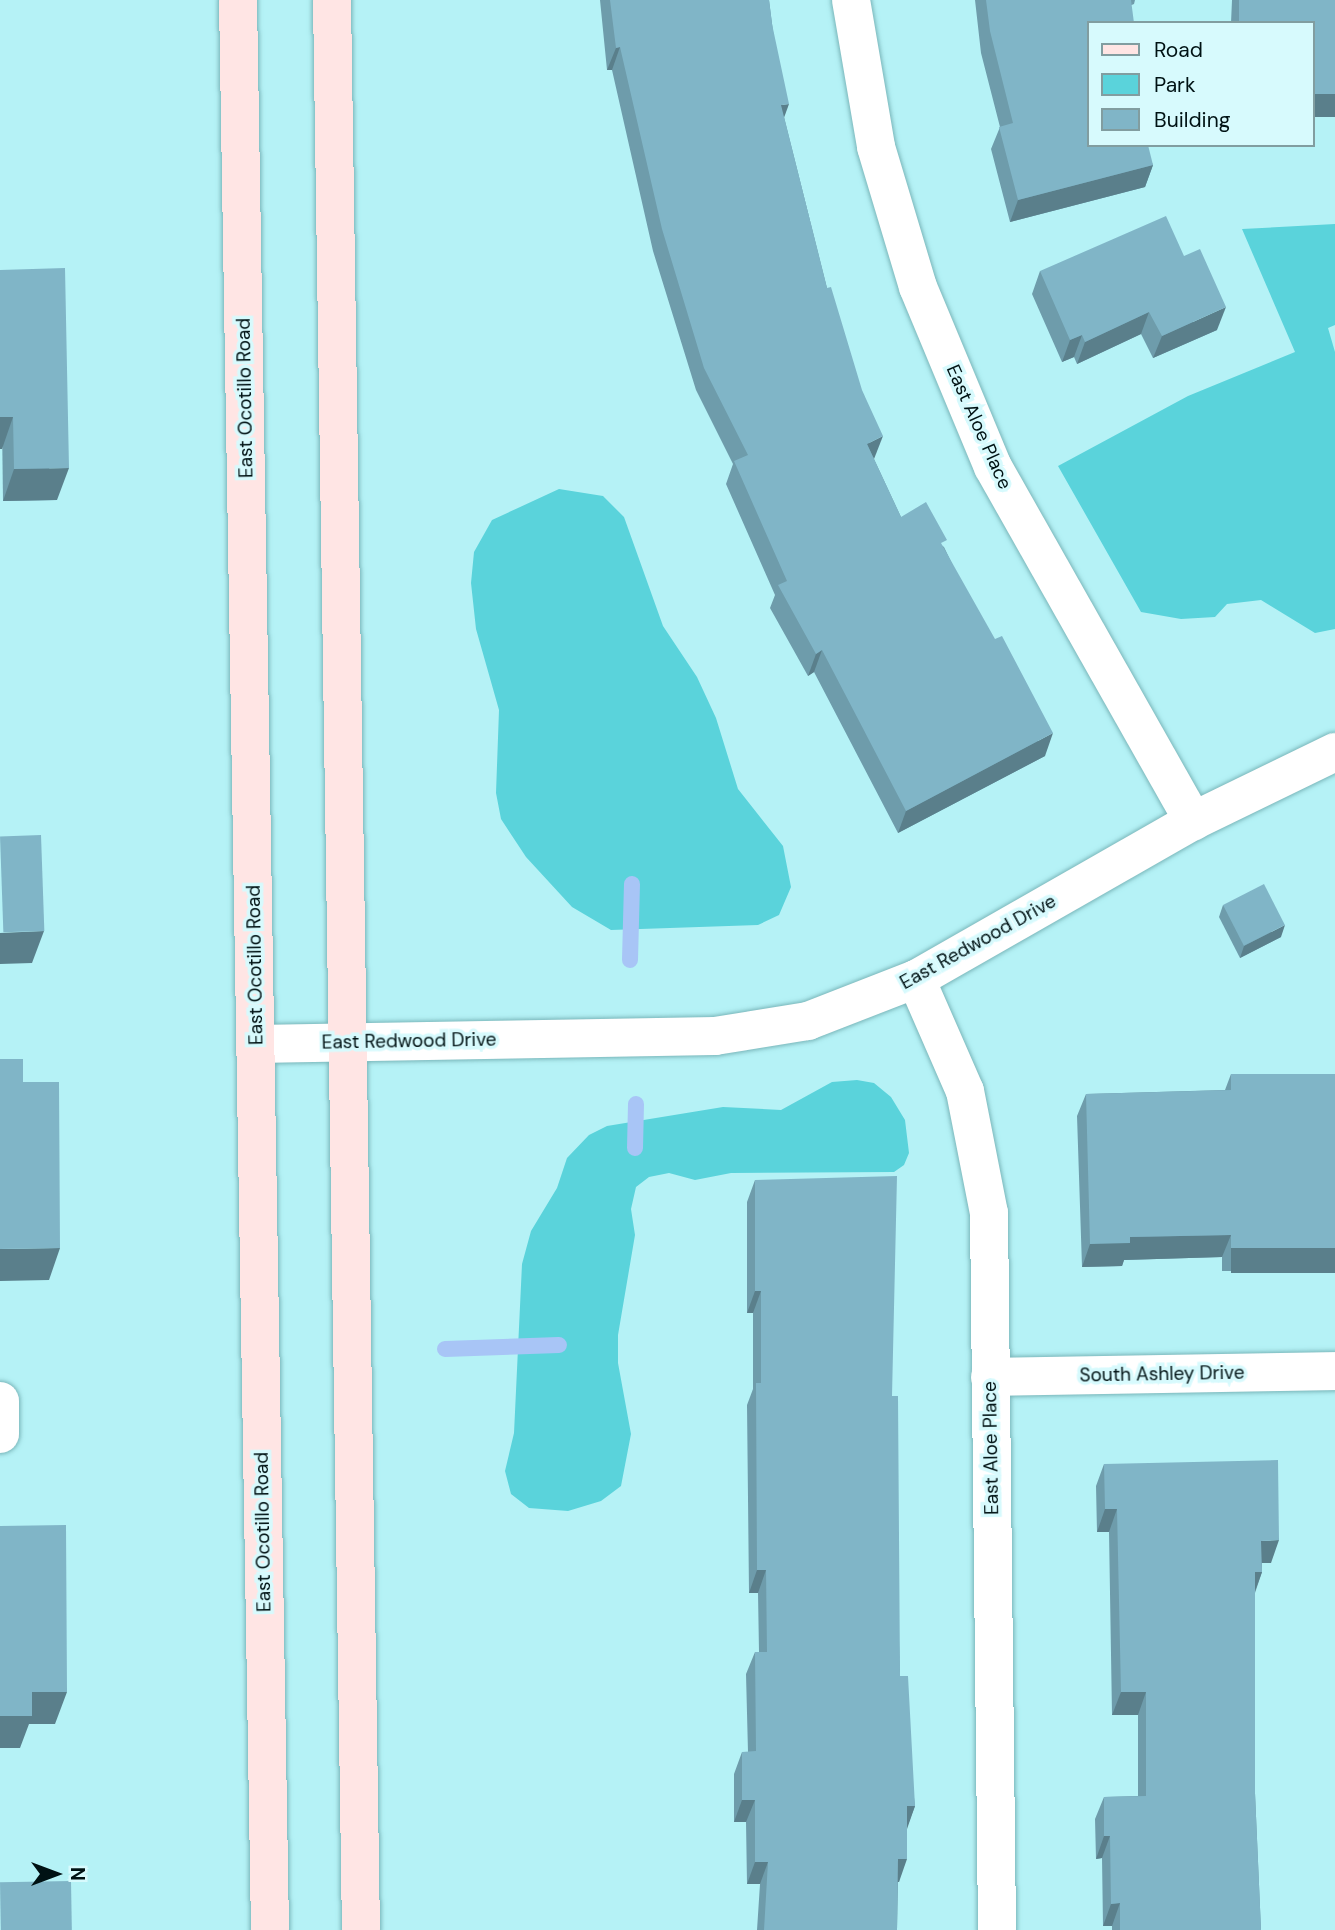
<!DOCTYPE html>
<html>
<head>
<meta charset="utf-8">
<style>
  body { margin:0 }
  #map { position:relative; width:1335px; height:1930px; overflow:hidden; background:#b5f2f6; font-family:"DM Sans",sans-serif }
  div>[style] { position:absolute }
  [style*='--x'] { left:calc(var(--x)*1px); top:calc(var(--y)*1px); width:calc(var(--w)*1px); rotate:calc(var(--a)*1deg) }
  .green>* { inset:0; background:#5ad3db }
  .stream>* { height:16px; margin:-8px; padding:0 8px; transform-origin:8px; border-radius:8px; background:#a8c5f6 }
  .roads { filter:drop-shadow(0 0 2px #7ab6ba) drop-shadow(0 0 2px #7ab6ba) }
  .street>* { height:38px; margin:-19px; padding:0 19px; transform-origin:19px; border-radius:19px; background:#fff }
  .secondary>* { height:38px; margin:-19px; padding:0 19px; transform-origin:19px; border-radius:19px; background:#ffe5e4 }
  .wall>* { inset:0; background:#6e9cab }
  .shaded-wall>* { inset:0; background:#5a7f8b; transform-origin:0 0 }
  .building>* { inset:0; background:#80b5c7; transform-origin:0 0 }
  span { translate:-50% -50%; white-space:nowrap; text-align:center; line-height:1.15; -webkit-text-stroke:7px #d7fafd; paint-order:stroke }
  .street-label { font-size:19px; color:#001214 }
  .legend { position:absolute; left:1087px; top:21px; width:228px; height:126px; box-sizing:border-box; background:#d7fafd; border:2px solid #819da0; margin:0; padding:9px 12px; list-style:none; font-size:21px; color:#001214 }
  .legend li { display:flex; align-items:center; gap:14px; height:35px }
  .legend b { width:35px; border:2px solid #819da0 }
  .north { position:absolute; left:21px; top:1839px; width:70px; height:70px; -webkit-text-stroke:5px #d7fafd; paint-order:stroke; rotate:90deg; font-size:19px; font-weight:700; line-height:28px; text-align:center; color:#001214 }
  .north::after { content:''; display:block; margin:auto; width:24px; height:32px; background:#001214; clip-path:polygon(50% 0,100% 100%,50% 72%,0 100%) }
</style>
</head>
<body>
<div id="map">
  <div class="green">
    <i style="clip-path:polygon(1335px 224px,1335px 325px,1328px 328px,1335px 352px,1335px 629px,1315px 633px,1261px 600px,1227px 604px,1215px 617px,1181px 619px,1141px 612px,1058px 466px,1188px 396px,1295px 352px,1242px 229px)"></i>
    <i style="clip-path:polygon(559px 489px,603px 496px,624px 517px,663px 626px,697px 677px,716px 718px,738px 789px,783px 846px,791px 887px,779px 915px,758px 925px,611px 930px,572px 907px,526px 857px,501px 819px,496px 793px,499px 710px,476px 629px,471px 583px,474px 552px,492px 520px)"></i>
    <i style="clip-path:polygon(857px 1080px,874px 1083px,891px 1097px,905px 1120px,909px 1153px,904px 1165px,894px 1172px,731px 1173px,695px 1180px,669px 1173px,649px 1177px,636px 1187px,631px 1209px,635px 1235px,618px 1335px,618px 1363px,631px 1434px,621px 1486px,601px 1501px,568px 1511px,529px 1508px,511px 1494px,505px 1471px,514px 1433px,522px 1264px,531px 1231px,557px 1188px,567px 1158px,589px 1135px,607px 1126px,723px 1107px,781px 1110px,832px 1082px)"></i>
  </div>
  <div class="stream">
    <i style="--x:630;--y:960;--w:76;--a:-88.5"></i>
    <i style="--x:635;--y:1148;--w:44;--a:-88.7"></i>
    <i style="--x:445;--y:1349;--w:114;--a:-2"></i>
  </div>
  <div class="roads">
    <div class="street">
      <i style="--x:851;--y:0;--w:149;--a:80.3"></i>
      <i style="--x:876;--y:147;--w:146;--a:73.3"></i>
      <i style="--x:918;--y:287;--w:195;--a:67.4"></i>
      <i style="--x:993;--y:467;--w:407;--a:60.5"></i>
      <i style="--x:916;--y:979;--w:122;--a:66.4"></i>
      <i style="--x:965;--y:1091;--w:124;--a:78.9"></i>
      <i style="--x:989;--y:1213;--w:717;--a:89.36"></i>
      <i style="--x:256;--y:1044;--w:459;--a:-1"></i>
      <i style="--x:715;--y:1036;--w:94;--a:-9.2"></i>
      <i style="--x:808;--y:1021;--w:116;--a:-21.3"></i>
      <i style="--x:916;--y:979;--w:319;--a:-29.7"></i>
      <i style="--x:1193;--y:821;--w:158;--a:-25.9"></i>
      <i style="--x:990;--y:1377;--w:345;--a:-1"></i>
      <i style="--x:0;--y:1401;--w:33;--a:90"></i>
    </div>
    <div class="secondary">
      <i style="--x:238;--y:0;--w:1930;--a:89.05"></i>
      <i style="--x:332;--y:0;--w:1930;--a:89.14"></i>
    </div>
  </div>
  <div class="wall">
    <i style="clip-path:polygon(600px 0,769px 0,784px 117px,827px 288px,874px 459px,901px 517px,944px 547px,1045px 756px,898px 833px,814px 672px,808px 676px,770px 608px,775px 595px,726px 484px,733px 464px,696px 390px,653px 251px,612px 70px,607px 70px)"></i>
    <i style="clip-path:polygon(975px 0,1135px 0,1134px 4px,1088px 23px,1153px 165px,1145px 187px,1010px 222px,991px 149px,1000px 127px,981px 53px)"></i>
    <i style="clip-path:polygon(1232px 0,1335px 0,1335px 116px,1312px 117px,1312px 23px,1231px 23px)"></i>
    <i style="clip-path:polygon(0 270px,57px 500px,3px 501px)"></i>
    <i style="clip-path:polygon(1040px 271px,1217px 330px,1153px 358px,1141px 334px,1077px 364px,1074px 357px,1062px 362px,1032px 294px)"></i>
    <i style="clip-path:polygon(1223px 905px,1281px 937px,1240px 958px,1219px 917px)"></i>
    <i style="clip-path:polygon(1231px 1074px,1335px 1271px,1222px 1271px,1222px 1257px,1124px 1260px,1122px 1266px,1082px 1267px,1077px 1116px,1086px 1094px,1225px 1090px)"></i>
    <i style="clip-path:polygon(755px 1180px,892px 1396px,900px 1676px,915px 1806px,907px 1827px,899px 1882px,898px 1882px,897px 1930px,757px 1930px,760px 1884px,747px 1884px,746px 1822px,734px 1822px,734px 1774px,742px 1752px,748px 1752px,746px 1674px,755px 1652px,759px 1652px,758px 1593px,749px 1593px,747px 1405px,753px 1389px,753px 1313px,747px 1313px,747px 1202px)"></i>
    <i style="clip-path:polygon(1104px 1464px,1271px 1563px,1262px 1563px,1262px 1572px,1255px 1593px,1255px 1793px,1261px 1930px,1112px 1930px,1112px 1926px,1103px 1926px,1102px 1858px,1096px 1859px,1095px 1819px,1104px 1797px,1138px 1796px,1138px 1715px,1112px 1715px,1109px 1532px,1097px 1532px,1096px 1486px)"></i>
  </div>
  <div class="shaded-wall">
    <i style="clip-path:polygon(620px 47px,612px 70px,607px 70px,616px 48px)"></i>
    <i style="left:1312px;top:94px;width:23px;height:23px"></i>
    <i style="clip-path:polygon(789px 104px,781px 126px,781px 105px)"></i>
    <i style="clip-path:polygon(1153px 165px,1145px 187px,1010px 222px,1018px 200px)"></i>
    <i style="clip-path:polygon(1226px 307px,1217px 330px,1153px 358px,1162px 336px)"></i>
    <i style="clip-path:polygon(1149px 312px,1141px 334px,1077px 364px,1085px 342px)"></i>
    <i style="clip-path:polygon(1082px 335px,1074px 357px,1062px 362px,1070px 340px)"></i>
    <i style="clip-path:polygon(0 417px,13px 417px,2px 449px,0 449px)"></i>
    <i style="clip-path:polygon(883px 436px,874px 459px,867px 444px)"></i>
    <i style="clip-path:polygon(69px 468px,57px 500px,3px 501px,14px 469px)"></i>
    <i style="clip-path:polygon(822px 650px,814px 672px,808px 676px,816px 654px)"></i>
    <i style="clip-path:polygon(1053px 733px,1045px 756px,898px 833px,906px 811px)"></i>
    <i style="clip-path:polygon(1285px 925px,1281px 937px,1240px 958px,1244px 946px)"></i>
    <i style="clip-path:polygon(44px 931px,32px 963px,0 964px,0 933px)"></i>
    <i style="clip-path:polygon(1231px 1235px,1222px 1257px,1124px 1260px,1122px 1266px,1082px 1267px,1090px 1244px,1130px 1237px)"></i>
    <i style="clip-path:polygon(60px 1248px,49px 1280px,0 1281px,0 1249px)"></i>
    <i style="left:1231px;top:1248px;width:104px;height:25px"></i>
    <i style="clip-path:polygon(755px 1291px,761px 1291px,753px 1313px,747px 1313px)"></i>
    <i style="clip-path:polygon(1105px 1509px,1117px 1509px,1109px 1532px,1097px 1532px)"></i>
    <i style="clip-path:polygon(1279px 1540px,1271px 1563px,1253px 1563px,1261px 1541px)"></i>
    <i style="clip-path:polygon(757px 1570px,766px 1570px,758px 1593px,749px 1593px)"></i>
    <i style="clip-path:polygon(1255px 1572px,1262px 1572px,1254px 1594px)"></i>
    <i style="clip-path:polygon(32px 1692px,67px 1692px,55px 1724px,29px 1724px,20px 1748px,0 1748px,0 1716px)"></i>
    <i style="clip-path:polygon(1121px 1692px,1146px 1692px,1138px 1715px,1112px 1715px)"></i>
    <i style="clip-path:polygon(742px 1800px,755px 1800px,746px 1822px,734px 1822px)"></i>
    <i style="clip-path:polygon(907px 1806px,915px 1806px,907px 1829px)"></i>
    <i style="clip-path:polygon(1104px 1836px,1110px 1836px,1102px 1858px,1096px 1859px)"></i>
    <i style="clip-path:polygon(898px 1859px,907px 1859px,899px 1882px,890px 1882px)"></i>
    <i style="clip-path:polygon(755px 1862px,768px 1862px,760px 1884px,747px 1884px)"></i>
    <i style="clip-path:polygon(1120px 1903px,1112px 1926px,1103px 1926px,1111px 1904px)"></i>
  </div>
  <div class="building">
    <i style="clip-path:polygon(610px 0,769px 0,772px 24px,789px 104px,781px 105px,827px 288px,831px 287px,862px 390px,883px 436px,867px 444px,901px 517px,926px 502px,947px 540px,941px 543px,995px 639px,1002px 636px,1053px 733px,906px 811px,822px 650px,816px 654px,778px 585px,787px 581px,734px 461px,748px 455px,704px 368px,662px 229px,620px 47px,616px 48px)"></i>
    <i style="clip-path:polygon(986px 0,1131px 0,1134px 23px,1088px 23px,1088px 145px,1148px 145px,1153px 165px,1018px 200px,999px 127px,1013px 123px,990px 31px)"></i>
    <i style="clip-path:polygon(1239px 0,1335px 0,1335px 94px,1312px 94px,1312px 23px,1239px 23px)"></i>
    <i style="clip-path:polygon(1166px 216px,1184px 256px,1200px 249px,1226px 307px,1162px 336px,1149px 312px,1085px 342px,1082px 335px,1070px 340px,1040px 271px)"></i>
    <i style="clip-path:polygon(65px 268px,69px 468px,14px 469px,13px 417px,0 417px,0 270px)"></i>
    <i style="left:41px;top:835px;width:96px;height:41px;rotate:88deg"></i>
    <i style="left:1264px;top:884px;width:46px;height:46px;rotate:63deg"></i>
    <i style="clip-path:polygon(0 1059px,23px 1059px,23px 1082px,59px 1082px,60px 1248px,0 1249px)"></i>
    <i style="clip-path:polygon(1231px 1074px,1335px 1074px,1335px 1248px,1231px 1248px,1231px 1235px,1130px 1237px,1130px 1243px,1090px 1244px,1086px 1094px,1231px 1090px)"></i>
    <i style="clip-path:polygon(897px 1176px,892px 1396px,898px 1396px,900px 1676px,908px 1676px,915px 1806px,907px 1806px,907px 1859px,898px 1859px,897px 1930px,764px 1930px,768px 1862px,755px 1862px,755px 1800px,742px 1800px,742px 1752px,756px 1751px,755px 1652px,767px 1652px,766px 1570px,757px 1570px,756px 1383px,761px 1383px,761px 1291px,755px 1291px,755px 1180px)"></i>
    <i style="clip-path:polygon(1278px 1460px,1279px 1540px,1261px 1541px,1262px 1572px,1255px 1572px,1255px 1793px,1261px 1930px,1120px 1930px,1120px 1903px,1111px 1904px,1110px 1836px,1104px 1836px,1104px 1797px,1146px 1796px,1146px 1692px,1121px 1692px,1117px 1509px,1105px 1509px,1104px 1464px)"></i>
    <i style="clip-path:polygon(66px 1525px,67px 1692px,32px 1692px,32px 1716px,0 1716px,0 1526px)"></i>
    <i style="left:71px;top:1881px;width:49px;height:71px;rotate:89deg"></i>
  </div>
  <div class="street-label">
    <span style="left:245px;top:398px;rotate:-91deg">East Ocotillo Road</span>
    <span style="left:979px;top:427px;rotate:66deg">East Aloe Place</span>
    <span style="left:978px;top:942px;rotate:-29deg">East Redwood Drive</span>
    <span style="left:255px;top:965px;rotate:-91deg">East Ocotillo Road</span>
    <span style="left:409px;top:1041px;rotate:-1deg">East Redwood Drive</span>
    <span style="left:1162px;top:1374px;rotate:-1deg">South Ashley Drive</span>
    <span style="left:991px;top:1448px;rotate:-91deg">East Aloe Place</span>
    <span style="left:263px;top:1532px;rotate:-91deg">East Ocotillo Road</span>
  </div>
  <ul class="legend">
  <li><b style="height:9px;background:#ffe5e4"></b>Road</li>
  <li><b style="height:19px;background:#5ad3db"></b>Park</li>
  <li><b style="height:19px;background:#80b5c7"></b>Building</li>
  </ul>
  <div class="north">N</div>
</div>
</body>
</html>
